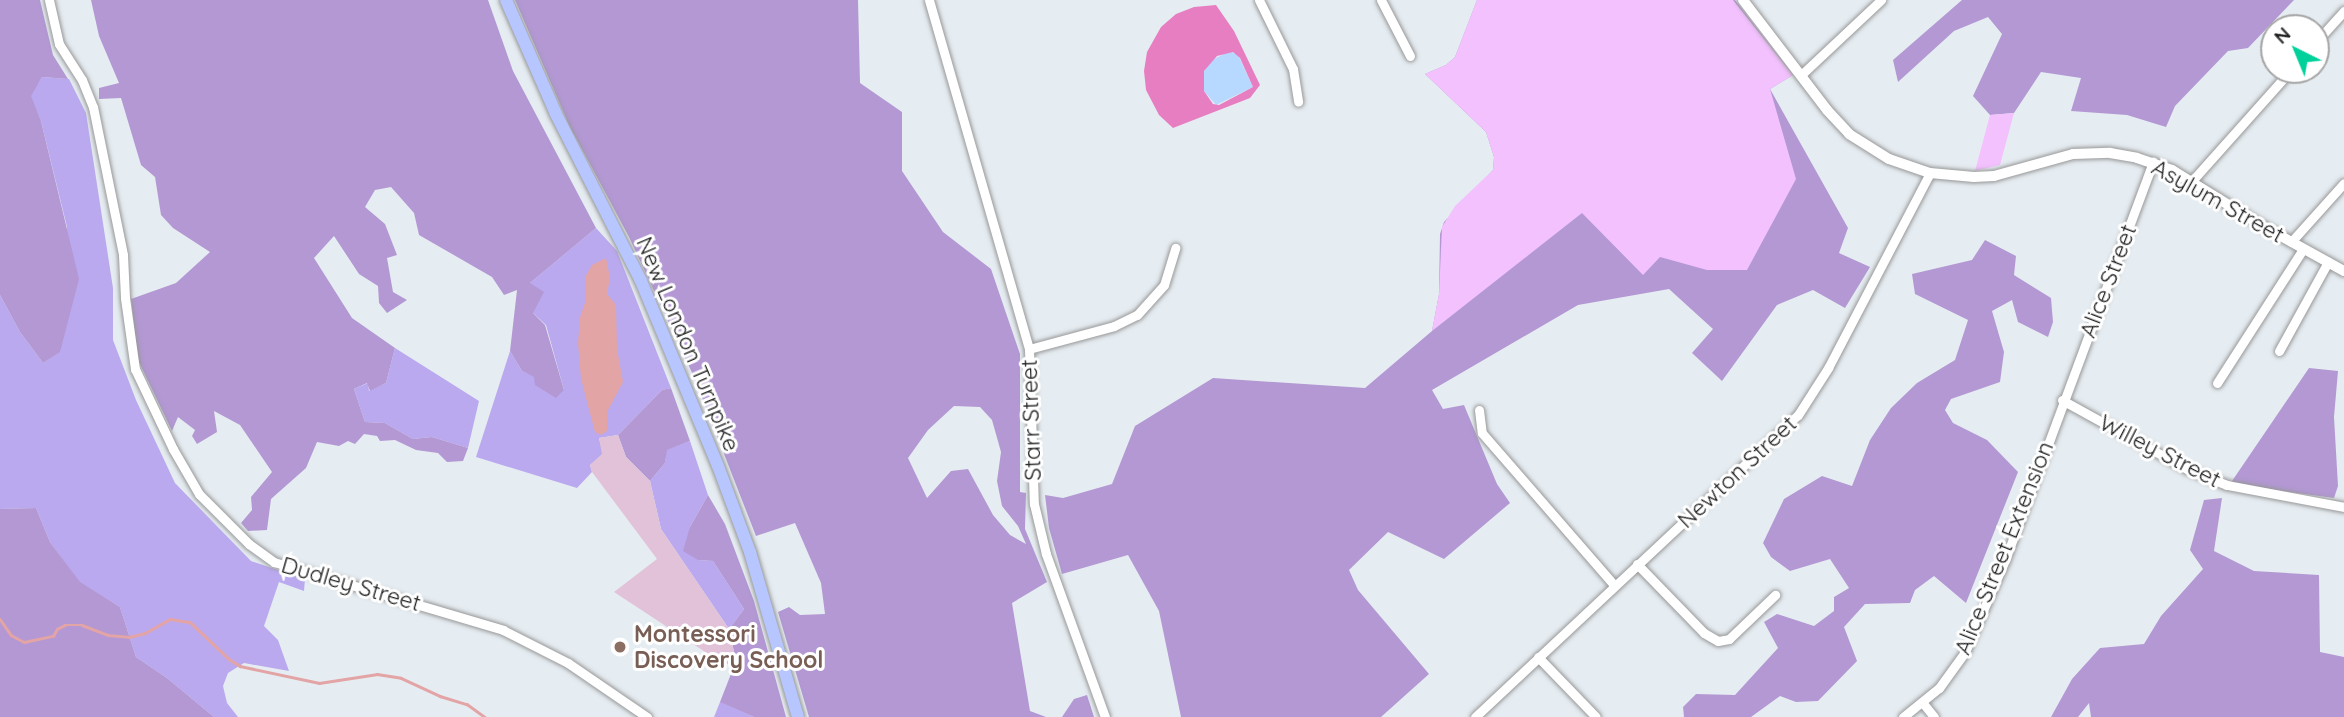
<!DOCTYPE html>
<html>
<head>
<meta charset="utf-8">
<style>
  body { margin:0 }
  #map { position:relative; width:2344px; height:717px; overflow:hidden; background:#e6edf2; font-family:Quicksand,sans-serif }
  div>[style] { position:absolute }
  [style*='--x'] { left:calc(var(--x)*1px); top:calc(var(--y)*1px); width:calc(var(--w)*1px); rotate:calc(var(--a)*1deg) }
  .grass>* { inset:0; background:#baa9ef }
  .forest>* { inset:0; background:#b398d4 }
  .wetland>* { inset:0; background:#e1c2d8 }
  .sand>* { inset:0; background:#b7d8ff }
  .park>* { inset:0; background:#f3c1fe }
  .pitch>* { inset:0; background:#e77ec2 }
  .water>* { inset:0; background:#e3a4a6 }
  .stream>* { height:2.5px; margin:-1.25px; padding:0 1.25px; transform-origin:1.25px; border-radius:1.25px; background:#e3a4a6 }
  .roads { filter:drop-shadow(0 0 2px #989898) drop-shadow(0 0 2px #989898) }
  .minor>* { height:9px; margin:-4.5px; padding:0 4.5px; transform-origin:4.5px; border-radius:4.5px; background:#fff }
  .tertiary>* { height:10px; margin:-5px; padding:0 5px; transform-origin:5px; border-radius:5px; background:#fff }
  .secondary>* { height:12px; margin:-6px; padding:0 6px; transform-origin:6px; border-radius:6px; background:#b7c6ff }
  .dots>* { width:19px; height:19px; translate:-50% -50%; box-sizing:border-box; border:4px solid #fff; border-radius:50% }
  span { translate:-50% -50%; white-space:nowrap; text-align:center; line-height:1.15; -webkit-text-stroke:6px #fff; paint-order:stroke }
  .street-label { font-size:23px; color:#212121 }
  .education-label { font-size:23px; color:#785e54; font-weight:700 }
  .left { translate:0 -50%; text-align:left }
  .north { position:absolute; left:2260px; top:14px; width:70px; height:70px; box-sizing:border-box; background:#fff; border:2px solid #a6a6a6; border-radius:50%; rotate:317deg; font-size:19px; font-weight:700; line-height:28px; text-align:center; color:#212121 }
  .north::after { content:''; display:block; margin:auto; width:24px; height:32px; background:#00d19b; clip-path:polygon(50% 0,100% 100%,50% 72%,0 100%) }
</style>
</head>
<body>
<div id="map">
  <div class="grass">
    <i style="clip-path:polygon(42px 77px,69px 79px,86px 113px,113px 288px,113px 340px,136px 400px,175px 483px,251px 561px,305px 579px,304px 591px,279px 582px,264px 626px,278px 640px,289px 671px,244px 663px,228px 673px,223px 686px,227px 703px,238px 717px,214px 717px,167px 678px,136px 657px,120px 607px,80px 583px,50px 542px,36px 508px,0 509px,0 295px,20px 332px,43px 363px,59px 352px,67px 227px,41px 121px,30px 96px)"></i>
    <i style="clip-path:polygon(596px 228px,617px 251px,671px 388px,662px 390px,618px 435px,599px 438px,603px 454px,590px 465px,592px 472px,577px 488px,476px 457px,510px 351px,522px 371px,564px 390px,546px 325px,533px 313px,530px 283px)"></i>
    <i style="clip-path:polygon(395px 348px,479px 401px,468px 448px,432px 437px,413px 439px,385px 423px,365px 422px,354px 389px,368px 383px,369px 391px,386px 383px)"></i>
    <i style="clip-path:polygon(690px 441px,708px 495px,690px 527px,698px 560px,713px 561px,744px 609px,729px 629px,661px 529px,650px 481px,665px 463px,666px 450px)"></i>
    <i style="clip-path:polygon(720px 702px,721px 702px,754px 717px,714px 717px)"></i>
  </div>
  <div class="forest">
    <i style="clip-path:polygon(0 0,40px 0,53px 55px,68px 79px,42px 77px,31px 96px,41px 121px,79px 279px,60px 352px,43px 363px,20px 332px,0 295px)"></i>
    <i style="clip-path:polygon(91px 0,488px 0,513px 71px,596px 228px,530px 283px,544px 292px,533px 313px,545px 325px,564px 390px,556px 398px,535px 385px,534px 377px,522px 371px,510px 351px,517px 290px,504px 295px,492px 277px,419px 235px,414px 213px,391px 187px,375px 190px,365px 207px,385px 224px,397px 255px,387px 258px,393px 292px,407px 300px,387px 313px,379px 303px,378px 286px,359px 274px,334px 236px,314px 258px,352px 318px,395px 348px,386px 383px,370px 391px,367px 383px,354px 389px,365px 422px,385px 423px,413px 439px,432px 437px,468px 448px,463px 461px,447px 462px,438px 453px,416px 450px,395px 440px,380px 441px,377px 436px,364px 434px,355px 444px,348px 441px,339px 446px,317px 442px,306px 468px,271px 499px,267px 530px,248px 531px,241px 523px,252px 510px,251px 497px,272px 472px,240px 425px,214px 411px,217px 432px,197px 444px,192px 436px,195px 430px,178px 417px,172px 431px,138px 360px,131px 299px,176px 283px,210px 252px,173px 228px,161px 215px,155px 177px,141px 165px,121px 98px,99px 99px,99px 88px,119px 83px,99px 36px)"></i>
    <i style="clip-path:polygon(evenodd,515px 0,858px 0,860px 83px,902px 112px,902px 171px,943px 232px,991px 269px,1020px 354px,1020px 492px,1026px 493px,1025px 529px,1047px 582px,1012px 603px,1030px 711px,1046px 717px,809px 717px,778px 612px,789px 607px,800px 615px,825px 614px,821px 583px,795px 523px,756px 536px,694px 377px,629px 237px,569px 125px,515px 0,954px 406px,980px 407px,992px 420px,1001px 452px,997px 481px,1002px 506px,1018px 526px,1026px 544px,1010px 535px,993px 515px,968px 469px,951px 471px,927px 498px,908px 458px,928px 430px,954px 406px)"></i>
    <i style="clip-path:polygon(1477px 0,1735px 0,1793px 75px,1770px 89px,1848px 228px,1839px 253px,1870px 267px,1845px 308px,1813px 290px,1777px 305px,1722px 381px,1692px 353px,1713px 329px,1669px 289px,1578px 305px,1432px 390px,1443px 409px,1464px 405px,1497px 484px,1510px 503px,1444px 559px,1388px 532px,1349px 570px,1358px 590px,1429px 674px,1381px 717px,1181px 717px,1159px 611px,1128px 555px,1062px 574px,1049px 528px,1045px 495px,1063px 498px,1112px 484px,1135px 426px,1213px 378px,1365px 388px,1432px 331px,1439px 294px,1440px 234px,1444px 222px,1493px 170px,1494px 157px,1486px 132px,1425px 74px,1446px 65px,1455px 57px)"></i>
    <i style="clip-path:polygon(1962px 0,2294px 0,2248px 48px,2228px 51px,2175px 106px,2166px 127px,2127px 115px,2071px 111px,2081px 78px,2041px 72px,2014px 113px,1990px 115px,1973px 96px,2002px 34px,1988px 17px,1954px 31px,1898px 82px,1893px 60px)"></i>
    <i style="clip-path:polygon(1985px 240px,2016px 256px,2014px 275px,2051px 298px,2053px 322px,2048px 337px,2018px 322px,2012px 300px,1992px 311px,2004px 352px,2000px 382px,1951px 399px,1945px 410px,1953px 423px,1987px 440px,2018px 472px,1966px 603px,1934px 576px,1915px 590px,1910px 603px,1865px 604px,1844px 627px,1857px 661px,1818px 701px,1796px 702px,1780px 696px,1751px 717px,1684px 717px,1683px 707px,1696px 694px,1735px 695px,1778px 648px,1764px 622px,1777px 614px,1814px 626px,1834px 611px,1834px 597px,1849px 588px,1830px 559px,1790px 571px,1771px 557px,1763px 543px,1784px 499px,1822px 476px,1852px 486px,1870px 440px,1891px 408px,1917px 383px,1955px 360px,1968px 320px,1915px 294px,1912px 274px,1972px 260px)"></i>
    <i style="clip-path:polygon(2309px 368px,2338px 371px,2334px 417px,2338px 486px,2334px 498px,2230px 484px)"></i>
    <i style="clip-path:polygon(671px 388px,690px 441px,667px 450px,665px 463px,650px 481px,626px 457px,618px 435px,662px 390px)"></i>
    <i style="clip-path:polygon(708px 495px,725px 524px,754px 601px,786px 717px,754px 717px,720px 702px,736px 661px,729px 629px,744px 609px,713px 561px,698px 560px,683px 551px,690px 527px)"></i>
    <i style="clip-path:polygon(2222px 498px,2214px 551px,2254px 571px,2319px 575px,2320px 652px,2344px 657px,2344px 717px,2091px 717px,2089px 703px,2078px 717px,2051px 717px,2072px 679px,2100px 648px,2144px 644px,2161px 616px,2203px 569px,2190px 550px,2204px 500px)"></i>
    <i style="clip-path:polygon(36px 508px,50px 542px,80px 582px,120px 607px,136px 657px,167px 678px,214px 717px,0 717px,0 509px)"></i>
    <i style="clip-path:polygon(1087px 695px,1094px 717px,1062px 717px,1074px 699px)"></i>
  </div>
  <div class="wetland">
    <i style="clip-path:polygon(618px 435px,626px 457px,650px 481px,661px 529px,729px 629px,736px 661px,725px 665px,614px 592px,657px 559px,592px 472px,590px 465px,602px 454px,599px 438px)"></i>
  </div>
  <div class="sand">
    <i style="clip-path:polygon(1230px 51px,1238px 55px,1253px 87px,1216px 105px,1204px 91px,1204px 71px,1212px 60px)"></i>
  </div>
  <div class="park">
    <i style="clip-path:polygon(1477px 0,1733px 0,1793px 75px,1770px 89px,1796px 179px,1747px 270px,1707px 270px,1660px 257px,1643px 275px,1582px 213px,1432px 331px,1439px 294px,1442px 227px,1455px 206px,1493px 170px,1494px 157px,1486px 132px,1425px 74px,1446px 65px,1455px 57px)"></i>
    <i style="clip-path:polygon(2014px 113px,2000px 165px,1975px 171px,1990px 115px)"></i>
  </div>
  <div class="pitch">
    <i style="clip-path:polygon(evenodd,1216px 5px,1234px 31px,1260px 85px,1250px 98px,1173px 128px,1159px 115px,1146px 90px,1144px 71px,1147px 52px,1161px 27px,1176px 14px,1194px 7px,1216px 5px,1233px 52px,1240px 58px,1253px 87px,1219px 105px,1213px 104px,1204px 91px,1204px 71px,1217px 56px,1233px 52px)"></i>
  </div>
  <div class="water">
    <i style="clip-path:polygon(606px 258px,610px 278px,607px 294px,616px 305px,617px 349px,623px 382px,607px 412px,607px 431px,601px 435px,595px 432px,581px 379px,578px 343px,580px 317px,586px 300px,585px 277px,592px 265px)"></i>
  </div>
  <div class="stream">
    <i style="--x:0;--y:619;--w:19;--a:55"></i>
    <i style="--x:11;--y:635;--w:15;--a:28"></i>
    <i style="--x:24;--y:642;--w:30;--a:-12"></i>
    <i style="--x:53;--y:636;--w:8;--a:-60"></i>
    <i style="--x:57;--y:629;--w:9;--a:-27"></i>
    <i style="--x:65;--y:625;--w:17;--a:0"></i>
    <i style="--x:82;--y:625;--w:28;--a:21"></i>
    <i style="--x:108;--y:635;--w:21;--a:5"></i>
    <i style="--x:129;--y:637;--w:16;--a:-14"></i>
    <i style="--x:145;--y:633;--w:29;--a:-29"></i>
    <i style="--x:170;--y:619;--w:20;--a:9"></i>
    <i style="--x:190;--y:622;--w:54;--a:43.5"></i>
    <i style="--x:229;--y:659;--w:13;--a:32"></i>
    <i style="--x:240;--y:666;--w:81;--a:12.1"></i>
    <i style="--x:319;--y:683;--w:59;--a:-8.8"></i>
    <i style="--x:377;--y:674;--w:24;--a:9"></i>
    <i style="--x:401;--y:678;--w:43;--a:24.8"></i>
    <i style="--x:440;--y:696;--w:28;--a:17"></i>
    <i style="--x:467;--y:704;--w:22;--a:36"></i>
  </div>
  <div class="roads">
    <div class="minor">
      <i style="--x:49;--y:0;--w:45;--a:77.2"></i>
      <i style="--x:59;--y:44;--w:43;--a:57.4"></i>
      <i style="--x:82;--y:80;--w:29;--a:68"></i>
      <i style="--x:93;--y:107;--w:151;--a:78.5"></i>
      <i style="--x:123;--y:255;--w:43;--a:87.3"></i>
      <i style="--x:125;--y:298;--w:72;--a:82"></i>
      <i style="--x:135;--y:369;--w:89;--a:64.6"></i>
      <i style="--x:173;--y:449;--w:52;--a:60"></i>
      <i style="--x:199;--y:494;--w:71;--a:45"></i>
      <i style="--x:249;--y:544;--w:31;--a:36"></i>
      <i style="--x:274;--y:562;--w:239;--a:16.5"></i>
      <i style="--x:503;--y:630;--w:73;--a:26.9"></i>
      <i style="--x:568;--y:663;--w:96;--a:34.4"></i>
      <i style="--x:929;--y:0;--w:363;--a:74"></i>
      <i style="--x:1029;--y:349;--w:155;--a:88.2"></i>
      <i style="--x:1034;--y:504;--w:51;--a:76.5"></i>
      <i style="--x:1046;--y:554;--w:173;--a:70.1"></i>
      <i style="--x:1259;--y:0;--w:77;--a:63.8"></i>
      <i style="--x:1293;--y:69;--w:33;--a:81"></i>
      <i style="--x:1381;--y:0;--w:63;--a:62.6"></i>
      <i style="--x:2316;--y:42;--w:42;--a:-47.9"></i>
      <i style="--x:1801;--y:75;--w:110;--a:-43.2"></i>
      <i style="--x:2192;--y:181;--w:149;--a:-48.3"></i>
      <i style="--x:2291;--y:242;--w:79;--a:-48.1"></i>
      <i style="--x:1029;--y:349;--w:88;--a:-15.1"></i>
      <i style="--x:1114;--y:326;--w:25;--a:-26"></i>
      <i style="--x:1137;--y:315;--w:40;--a:-48"></i>
      <i style="--x:1164;--y:285;--w:39;--a:-73"></i>
      <i style="--x:2279;--y:351;--w:102;--a:-61.2"></i>
      <i style="--x:2217;--y:383;--w:159;--a:-57.3"></i>
      <i style="--x:2062;--y:400;--w:143;--a:28.9"></i>
      <i style="--x:2187;--y:469;--w:43;--a:21.8"></i>
      <i style="--x:2227;--y:485;--w:119;--a:10.6"></i>
      <i style="--x:1479;--y:410;--w:23;--a:83"></i>
      <i style="--x:1482;--y:433;--w:201;--a:49"></i>
      <i style="--x:1637;--y:564;--w:96;--a:45.8"></i>
      <i style="--x:1704;--y:633;--w:16;--a:30"></i>
      <i style="--x:1718;--y:641;--w:11;--a:-10"></i>
      <i style="--x:1729;--y:639;--w:64;--a:-43.7"></i>
      <i style="--x:1538;--y:657;--w:83;--a:46"></i>
      <i style="--x:1922;--y:702;--w:19;--a:51"></i>
      <i style="--x:1475;--y:717;--w:442;--a:-43.1"></i>
      <i style="--x:1798;--y:415;--w:56;--a:-57.4"></i>
      <i style="--x:1828;--y:368;--w:220;--a:-62.4"></i>
      <i style="--x:1903;--y:717;--w:46;--a:-38.9"></i>
      <i style="--x:1939;--y:688;--w:44;--a:-54.2"></i>
      <i style="--x:1965;--y:652;--w:100;--a:-66.5"></i>
      <i style="--x:2005;--y:560;--w:425;--a:-69.6"></i>
    </div>
    <div class="tertiary">
      <i style="--x:1743;--y:0;--w:138;--a:52.6"></i>
      <i style="--x:1827;--y:110;--w:33;--a:47"></i>
      <i style="--x:1849;--y:134;--w:47;--a:32"></i>
      <i style="--x:1889;--y:159;--w:43;--a:18.9"></i>
      <i style="--x:1930;--y:173;--w:44;--a:5.2"></i>
      <i style="--x:1974;--y:177;--w:20;--a:-3"></i>
      <i style="--x:1994;--y:176;--w:82;--a:-15.6"></i>
      <i style="--x:2073;--y:154;--w:37;--a:-2"></i>
      <i style="--x:2110;--y:153;--w:27;--a:10"></i>
      <i style="--x:2137;--y:158;--w:37;--a:19"></i>
      <i style="--x:2172;--y:170;--w:105;--a:31.7"></i>
      <i style="--x:2261;--y:225;--w:95;--a:29"></i>
    </div>
    <div class="secondary">
      <i style="--x:506;--y:0;--w:124;--a:66.3"></i>
      <i style="--x:556;--y:114;--w:187;--a:63"></i>
      <i style="--x:641;--y:281;--w:200;--a:67.4"></i>
      <i style="--x:718;--y:466;--w:92;--a:69.6"></i>
      <i style="--x:750;--y:552;--w:172;--a:73.8"></i>
    </div>
  </div>
  <div class="dots">
    <i style="left:620px;top:647px;background:#8d6e63"></i>
  </div>
  <div class="street-label">
    <span style="left:2218px;top:201px;rotate:29deg">Asylum Street</span>
    <span style="left:2108px;top:281px;rotate:-69deg">Alice Street</span>
    <span style="left:688px;top:344px;rotate:67deg">New London Turnpike</span>
    <span style="left:1031px;top:420px;rotate:-92deg">Starr Street</span>
    <span style="left:2160px;top:451px;rotate:27deg">Willey Street</span>
    <span style="left:1737px;top:472px;rotate:-43deg">Newton Street</span>
    <span style="left:2004px;top:548px;rotate:-68deg">Alice Street Extension</span>
    <span style="left:351px;top:584px;rotate:16deg">Dudley Street</span>
  </div>
  <div class="education-label">
    <span class="left" style="left:634px;top:647px">Montessori<br>Discovery School</span>
  </div>
  <div class="north">N</div>
</div>
</body>
</html>
